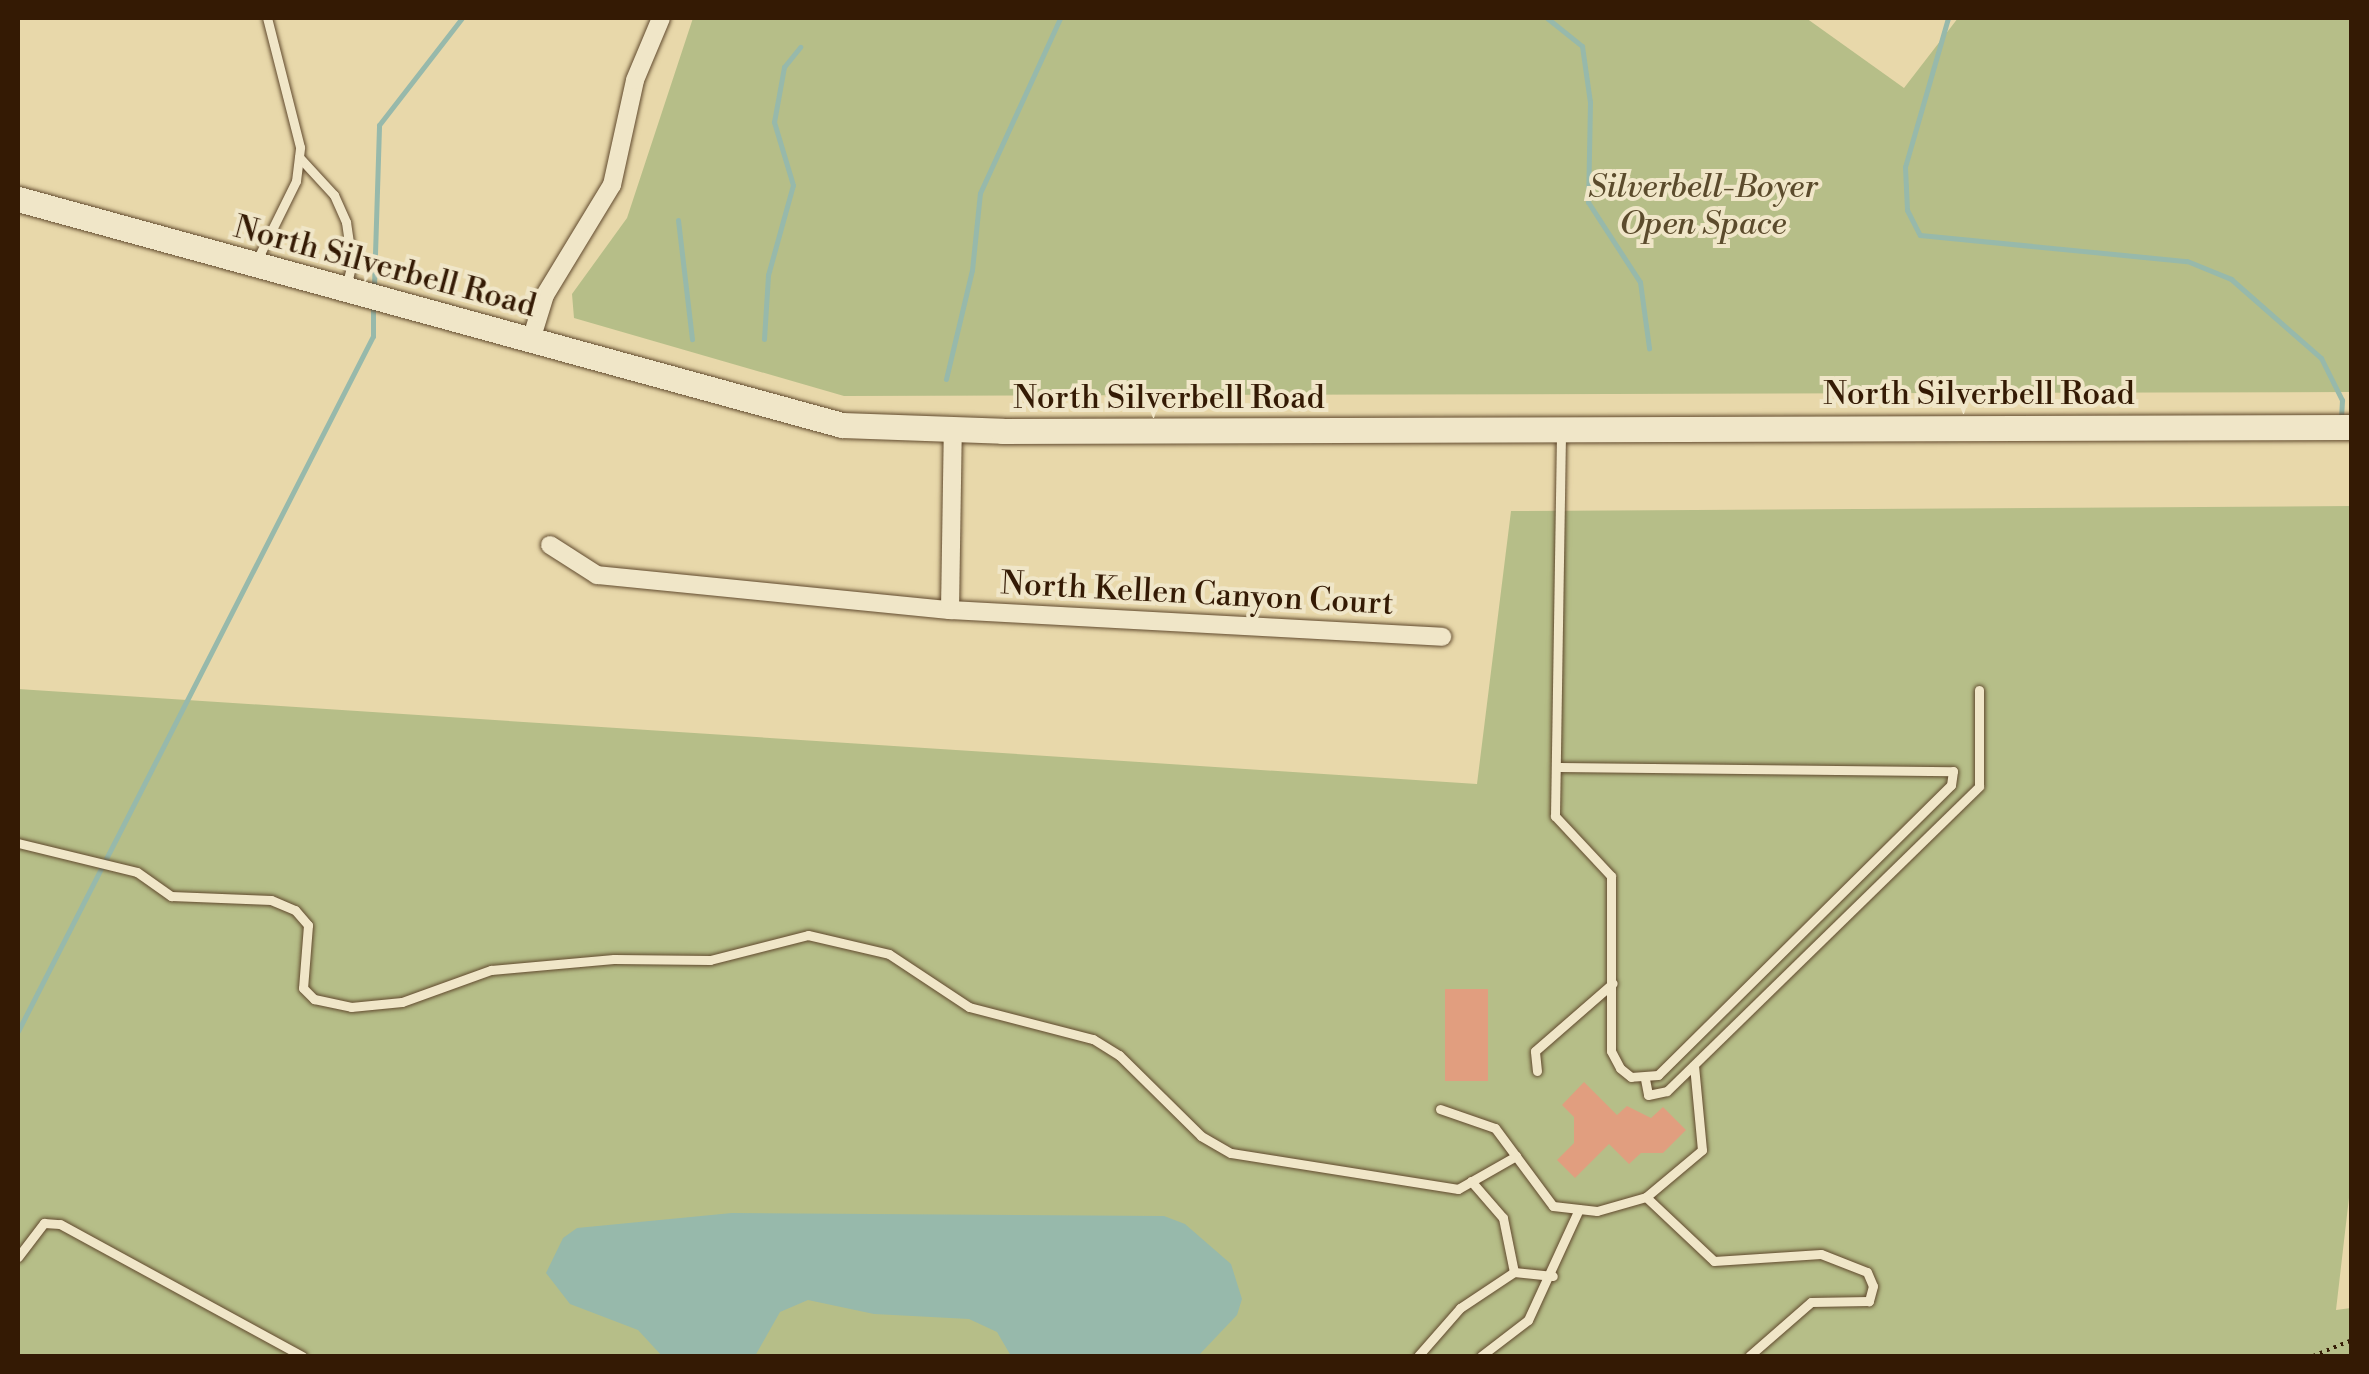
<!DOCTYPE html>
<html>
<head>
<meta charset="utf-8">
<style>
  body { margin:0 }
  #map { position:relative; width:2369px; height:1374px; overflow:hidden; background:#e8d8aa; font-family:"Libre Bodoni",serif }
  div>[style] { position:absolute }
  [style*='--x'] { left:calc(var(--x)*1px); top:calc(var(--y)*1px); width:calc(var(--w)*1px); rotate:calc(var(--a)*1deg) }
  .green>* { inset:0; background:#b6be88 }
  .water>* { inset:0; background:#97b9ab }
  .stream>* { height:5px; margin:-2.5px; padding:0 2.5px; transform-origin:2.5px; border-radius:2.5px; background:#97b9ab }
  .building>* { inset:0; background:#e19e7f; transform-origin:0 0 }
  .path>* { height:4px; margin-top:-2px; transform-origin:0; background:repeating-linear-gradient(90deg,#341a04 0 2.5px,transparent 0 7.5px) }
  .roads { filter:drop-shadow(0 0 2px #614a2e) drop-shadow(0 0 2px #614a2e) }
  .lane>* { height:9px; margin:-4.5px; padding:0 4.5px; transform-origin:4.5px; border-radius:4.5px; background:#f0e6c8 }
  .street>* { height:18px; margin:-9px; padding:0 9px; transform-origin:9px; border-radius:9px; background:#f0e6c8 }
  .secondary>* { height:25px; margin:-12.5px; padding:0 12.5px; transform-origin:12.5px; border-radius:12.5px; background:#f0e6c8 }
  span { translate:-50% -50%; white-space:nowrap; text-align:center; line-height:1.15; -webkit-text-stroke:8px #f0e6c8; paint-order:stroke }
  .park-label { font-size:32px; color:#5b4b2c; font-style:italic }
  .street-label { font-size:32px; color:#341a04 }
  .frame { position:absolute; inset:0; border:20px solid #341a04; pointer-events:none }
</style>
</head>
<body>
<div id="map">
  <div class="green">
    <i style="clip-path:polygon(693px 18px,1806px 18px,1904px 88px,1958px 18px,2351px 18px,2351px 392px,844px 396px,574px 318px,572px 294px,627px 218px)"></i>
    <i style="clip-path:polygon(2351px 506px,2352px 1172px,2336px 1310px,2351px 1308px,2351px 1356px,18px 1356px,18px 689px,1477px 784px,1511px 511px)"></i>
  </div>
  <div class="water">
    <i style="clip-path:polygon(732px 1213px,1164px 1216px,1185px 1224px,1231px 1264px,1242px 1299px,1237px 1315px,1198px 1356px,1011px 1356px,997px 1332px,969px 1319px,874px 1314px,808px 1300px,780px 1312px,755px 1356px,662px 1356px,638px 1330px,570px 1304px,546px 1273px,563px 1238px,577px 1228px)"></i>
  </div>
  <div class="stream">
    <i style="--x:1547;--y:18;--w:45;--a:38.7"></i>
    <i style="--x:1582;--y:46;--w:57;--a:81.9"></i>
    <i style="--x:1590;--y:102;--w:100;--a:91.1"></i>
    <i style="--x:1588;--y:202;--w:95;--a:57"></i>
    <i style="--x:1640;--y:282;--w:67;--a:82.2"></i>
    <i style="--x:1948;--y:18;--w:155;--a:106.1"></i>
    <i style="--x:1905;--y:167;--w:43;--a:87.3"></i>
    <i style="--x:1907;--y:210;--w:28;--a:63"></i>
    <i style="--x:1920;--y:235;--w:268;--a:5.6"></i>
    <i style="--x:2187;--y:261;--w:48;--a:22.2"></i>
    <i style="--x:2231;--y:279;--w:120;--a:41.3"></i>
    <i style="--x:2321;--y:358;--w:47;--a:63.4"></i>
    <i style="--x:2342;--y:400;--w:17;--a:93"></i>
    <i style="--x:678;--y:220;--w:120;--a:83.3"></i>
    <i style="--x:374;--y:286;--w:161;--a:-88.2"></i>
    <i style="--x:379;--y:125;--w:135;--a:-52.2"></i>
    <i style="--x:764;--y:339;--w:64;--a:-86.4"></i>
    <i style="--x:768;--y:275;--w:93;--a:-74.5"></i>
    <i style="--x:793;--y:185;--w:66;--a:-106.8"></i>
    <i style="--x:774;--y:122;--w:56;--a:-79.7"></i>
    <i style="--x:784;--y:67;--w:26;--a:-51"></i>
    <i style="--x:946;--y:379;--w:112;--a:-76.6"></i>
    <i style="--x:972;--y:270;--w:77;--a:-84.1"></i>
    <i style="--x:980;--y:193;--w:192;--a:-65.4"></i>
    <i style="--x:18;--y:1031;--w:780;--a:-62.94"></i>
    <i style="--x:373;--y:336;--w:29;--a:-90"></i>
  </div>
  <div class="building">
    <i style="left:1445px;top:989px;width:43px;height:92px"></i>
    <i style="clip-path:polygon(1584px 1082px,1617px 1115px,1627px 1106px,1651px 1118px,1663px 1107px,1686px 1130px,1663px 1153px,1641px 1153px,1629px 1164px,1609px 1144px,1575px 1178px,1557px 1160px,1574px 1143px,1574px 1117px,1562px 1105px)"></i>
  </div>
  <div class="path">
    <i style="--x:2313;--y:1356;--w:42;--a:-22.3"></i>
  </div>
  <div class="roads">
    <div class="lane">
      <i style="--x:299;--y:157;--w:52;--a:47.4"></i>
      <i style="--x:334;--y:195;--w:30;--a:66"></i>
      <i style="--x:346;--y:222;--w:41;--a:81.7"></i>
      <i style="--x:352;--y:263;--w:25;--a:104"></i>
      <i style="--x:256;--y:262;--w:90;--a:-63.7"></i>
      <i style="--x:296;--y:181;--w:34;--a:-83"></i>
      <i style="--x:300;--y:147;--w:133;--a:-104.3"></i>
      <i style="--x:1559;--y:767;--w:394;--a:0.6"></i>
      <i style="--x:1953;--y:771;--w:14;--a:98"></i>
      <i style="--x:1951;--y:785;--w:412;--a:135.3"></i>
      <i style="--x:1658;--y:1075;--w:27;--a:176"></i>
      <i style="--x:1631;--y:1077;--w:14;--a:-141"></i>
      <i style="--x:1620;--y:1068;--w:19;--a:-118"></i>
      <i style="--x:1611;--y:1051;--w:175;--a:-90"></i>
      <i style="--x:1611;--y:876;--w:82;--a:-133"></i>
      <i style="--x:1555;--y:816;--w:384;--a:-89.1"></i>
      <i style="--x:18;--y:843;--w:122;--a:13.7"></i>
      <i style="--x:137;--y:872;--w:42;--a:35.2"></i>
      <i style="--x:171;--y:896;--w:100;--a:2.3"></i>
      <i style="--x:271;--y:900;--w:26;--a:23"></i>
      <i style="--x:295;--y:910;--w:20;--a:49"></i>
      <i style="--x:308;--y:925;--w:63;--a:94.5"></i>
      <i style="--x:303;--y:988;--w:16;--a:45"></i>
      <i style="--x:314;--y:999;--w:38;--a:12"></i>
      <i style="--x:351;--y:1007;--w:51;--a:-5.6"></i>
      <i style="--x:402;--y:1002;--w:95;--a:-19.8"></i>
      <i style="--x:491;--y:970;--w:123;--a:-5.1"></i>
      <i style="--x:614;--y:959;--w:96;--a:0.6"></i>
      <i style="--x:710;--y:960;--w:101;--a:-14.3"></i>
      <i style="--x:808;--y:935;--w:83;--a:13.2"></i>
      <i style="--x:889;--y:954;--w:96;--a:33.5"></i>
      <i style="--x:969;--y:1007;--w:128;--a:14.5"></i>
      <i style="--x:1093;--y:1039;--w:31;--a:32"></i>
      <i style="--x:1119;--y:1055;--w:115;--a:44.6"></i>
      <i style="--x:1201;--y:1136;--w:34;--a:30"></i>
      <i style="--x:1231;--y:1153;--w:230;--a:9"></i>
      <i style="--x:1458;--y:1189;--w:67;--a:-29.6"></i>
      <i style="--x:1537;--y:1071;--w:20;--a:-96"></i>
      <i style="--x:1535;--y:1051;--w:103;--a:-41.1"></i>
      <i style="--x:1645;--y:1079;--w:16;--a:79"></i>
      <i style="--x:1648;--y:1095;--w:19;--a:-12"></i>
      <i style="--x:1667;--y:1091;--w:436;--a:-44.3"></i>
      <i style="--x:1979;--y:786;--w:96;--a:-90"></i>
      <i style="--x:1440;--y:1109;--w:58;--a:19.1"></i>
      <i style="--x:1495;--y:1128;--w:97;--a:53.4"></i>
      <i style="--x:1553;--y:1206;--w:44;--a:6.5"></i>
      <i style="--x:1597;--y:1211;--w:51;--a:-15.9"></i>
      <i style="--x:1646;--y:1197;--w:73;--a:-40"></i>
      <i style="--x:1702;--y:1150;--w:84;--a:-95.4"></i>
      <i style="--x:1471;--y:1181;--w:49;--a:49.1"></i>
      <i style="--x:1503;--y:1218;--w:55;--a:78.5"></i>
      <i style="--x:1646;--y:1197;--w:93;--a:43.3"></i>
      <i style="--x:1714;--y:1261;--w:107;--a:-3.7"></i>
      <i style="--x:1821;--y:1254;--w:49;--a:21.4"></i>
      <i style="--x:1867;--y:1272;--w:15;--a:67"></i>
      <i style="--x:1873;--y:1286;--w:16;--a:105"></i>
      <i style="--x:1869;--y:1301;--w:58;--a:179"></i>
      <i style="--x:1811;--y:1302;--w:82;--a:138.9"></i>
      <i style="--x:18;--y:1257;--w:43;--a:-52.6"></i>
      <i style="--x:44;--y:1223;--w:16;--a:4"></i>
      <i style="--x:60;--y:1224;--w:276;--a:28.6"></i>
      <i style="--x:1418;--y:1356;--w:64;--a:-48.8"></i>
      <i style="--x:1460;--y:1308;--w:65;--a:-33.7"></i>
      <i style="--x:1514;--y:1272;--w:39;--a:6"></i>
      <i style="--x:1481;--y:1356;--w:59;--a:-37.5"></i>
      <i style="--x:1528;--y:1320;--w:122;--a:-65.3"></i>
    </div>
    <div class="street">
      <i style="--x:531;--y:340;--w:47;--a:-72.7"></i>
      <i style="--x:545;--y:295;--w:129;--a:-58.7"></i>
      <i style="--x:612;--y:185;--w:107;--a:-77.6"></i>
      <i style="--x:635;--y:80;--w:67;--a:-67.2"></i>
      <i style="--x:550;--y:545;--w:56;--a:32.6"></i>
      <i style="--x:597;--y:575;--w:355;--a:5.7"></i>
      <i style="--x:950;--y:610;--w:493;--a:3.1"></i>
      <i style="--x:950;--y:610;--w:181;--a:-89.1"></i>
    </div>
    <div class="secondary">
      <i style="--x:18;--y:199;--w:854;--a:15.34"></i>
      <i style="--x:842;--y:425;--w:160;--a:2.1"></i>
      <i style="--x:1002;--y:431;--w:1350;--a:-0.17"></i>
    </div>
  </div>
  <div class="park-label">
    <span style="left:1703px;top:206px">Silverbell-Boyer<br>Open Space</span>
  </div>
  <div class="street-label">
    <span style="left:385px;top:267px;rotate:15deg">North Silverbell Road</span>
    <span style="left:1979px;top:394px">North Silverbell Road</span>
    <span style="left:1169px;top:398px">North Silverbell Road</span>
    <span style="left:1197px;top:594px;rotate:3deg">North Kellen Canyon Court</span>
  </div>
  <div class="frame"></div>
</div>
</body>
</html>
